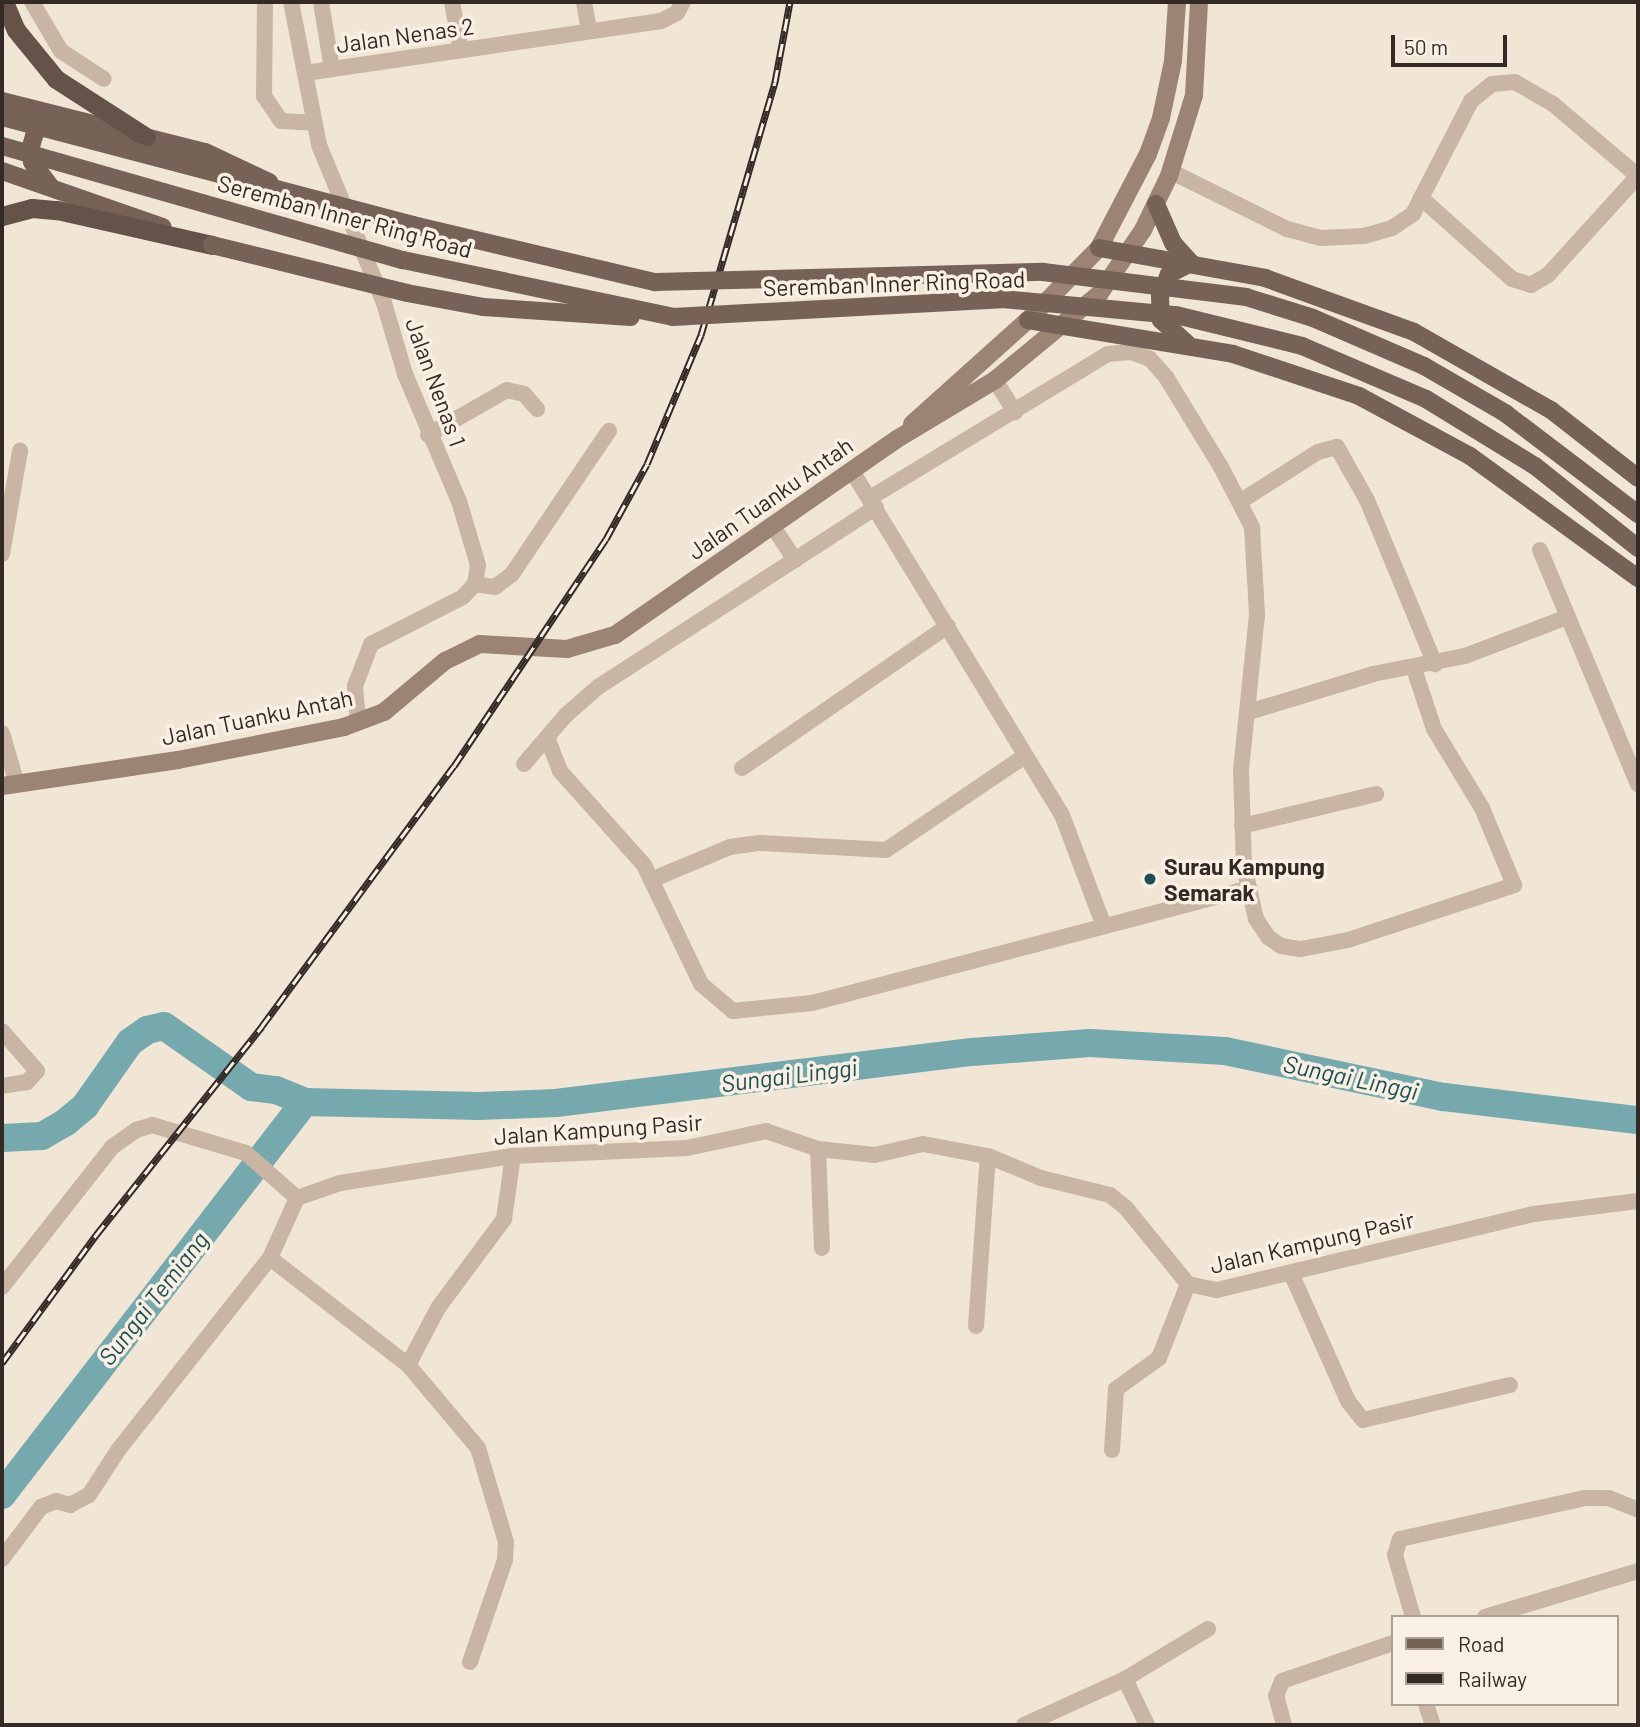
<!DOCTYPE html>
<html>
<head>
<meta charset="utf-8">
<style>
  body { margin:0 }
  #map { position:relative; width:1640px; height:1727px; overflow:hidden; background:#f1e5d6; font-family:Barlow,sans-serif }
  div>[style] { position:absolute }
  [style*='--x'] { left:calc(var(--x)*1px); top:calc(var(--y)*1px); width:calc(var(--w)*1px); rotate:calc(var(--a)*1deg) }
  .river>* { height:28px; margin:-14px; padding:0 14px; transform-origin:14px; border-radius:14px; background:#75a9ae }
  .minor>* { height:16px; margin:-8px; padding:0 8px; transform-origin:8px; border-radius:8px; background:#c8b5a3 }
  .secondary>* { height:18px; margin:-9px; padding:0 9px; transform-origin:9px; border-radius:9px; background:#9c8474 }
  .primary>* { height:18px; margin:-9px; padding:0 9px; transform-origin:9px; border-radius:9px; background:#766256 }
  .trunk>* { height:19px; margin:-9.5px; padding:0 9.5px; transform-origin:9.5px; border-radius:9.5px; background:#655349 }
  .rail>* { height:7px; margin-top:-3.5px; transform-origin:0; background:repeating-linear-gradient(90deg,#f9efe2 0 13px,#332a25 0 26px); box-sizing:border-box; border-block:2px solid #332a25 }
  .primary-bridge>* { height:18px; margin:-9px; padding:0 9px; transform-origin:9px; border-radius:9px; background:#766256 }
  .dots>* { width:19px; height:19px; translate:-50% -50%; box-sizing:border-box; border:4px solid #f9efe2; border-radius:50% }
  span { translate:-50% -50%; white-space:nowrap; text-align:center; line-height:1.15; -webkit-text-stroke:7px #f9efe2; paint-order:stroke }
  .street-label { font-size:23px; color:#332a25 }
  .poi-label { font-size:23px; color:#332a25; font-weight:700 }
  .left { translate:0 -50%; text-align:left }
  .water-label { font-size:24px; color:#1b4e55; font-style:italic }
  .frame { position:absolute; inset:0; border:4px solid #332a25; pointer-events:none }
  .legend { position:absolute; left:1391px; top:1615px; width:228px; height:91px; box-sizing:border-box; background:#f9efe2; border:2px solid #aaa096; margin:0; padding:9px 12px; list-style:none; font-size:21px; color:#332a25 }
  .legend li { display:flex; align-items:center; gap:14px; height:35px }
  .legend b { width:35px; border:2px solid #aaa096 }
  .scale { position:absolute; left:1391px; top:35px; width:116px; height:32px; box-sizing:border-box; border:4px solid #332a25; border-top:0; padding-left:9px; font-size:21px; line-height:24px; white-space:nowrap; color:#332a25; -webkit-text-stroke:5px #f9efe2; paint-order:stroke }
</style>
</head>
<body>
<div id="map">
  <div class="river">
    <i style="--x:2;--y:1138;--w:40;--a:-2.9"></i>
    <i style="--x:42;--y:1136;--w:28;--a:-30"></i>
    <i style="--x:66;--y:1122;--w:25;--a:-40"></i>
    <i style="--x:85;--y:1106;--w:78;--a:-54.9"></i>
    <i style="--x:130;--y:1042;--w:21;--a:-35"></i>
    <i style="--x:147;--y:1030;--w:17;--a:-13"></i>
    <i style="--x:164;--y:1026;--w:106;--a:35"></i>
    <i style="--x:251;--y:1087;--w:25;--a:7"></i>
    <i style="--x:276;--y:1090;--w:31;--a:22"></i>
    <i style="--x:305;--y:1102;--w:174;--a:1.3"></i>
    <i style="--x:479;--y:1106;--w:77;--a:-2.2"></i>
    <i style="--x:556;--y:1103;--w:419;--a:-7"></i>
    <i style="--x:972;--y:1052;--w:118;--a:-4.4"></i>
    <i style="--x:1090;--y:1043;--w:135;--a:3.4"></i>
    <i style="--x:1225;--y:1051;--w:224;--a:11.9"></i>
    <i style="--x:1444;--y:1097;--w:195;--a:6.8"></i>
    <i style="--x:2;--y:1495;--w:496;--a:-52.4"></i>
  </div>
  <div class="minor">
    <i style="--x:32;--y:2;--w:57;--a:59.4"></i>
    <i style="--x:61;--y:51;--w:51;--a:33.1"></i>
    <i style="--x:265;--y:2;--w:94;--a:90.6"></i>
    <i style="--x:264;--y:96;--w:30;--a:56"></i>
    <i style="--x:281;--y:121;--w:33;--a:3"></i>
    <i style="--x:291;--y:2;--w:146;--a:78.9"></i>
    <i style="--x:319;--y:145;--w:171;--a:67.6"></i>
    <i style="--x:384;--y:303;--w:74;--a:73.5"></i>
    <i style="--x:405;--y:374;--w:138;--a:67"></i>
    <i style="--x:459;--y:501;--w:67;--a:73.5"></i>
    <i style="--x:478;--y:565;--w:19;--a:99"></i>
    <i style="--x:475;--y:584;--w:18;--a:133"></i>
    <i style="--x:463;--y:597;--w:103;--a:152.9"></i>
    <i style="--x:371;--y:644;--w:45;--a:110.9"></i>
    <i style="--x:355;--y:686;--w:36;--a:85"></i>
    <i style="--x:321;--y:2;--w:68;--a:80.7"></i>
    <i style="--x:452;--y:2;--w:49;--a:79.4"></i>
    <i style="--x:584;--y:2;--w:29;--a:80"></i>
    <i style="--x:305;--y:73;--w:360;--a:-8.3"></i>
    <i style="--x:661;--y:21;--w:18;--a:-27"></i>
    <i style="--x:677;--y:13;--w:13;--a:-61"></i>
    <i style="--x:1170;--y:171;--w:131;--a:26.4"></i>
    <i style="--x:1287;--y:229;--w:35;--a:15"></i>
    <i style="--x:1321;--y:238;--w:43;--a:-2.7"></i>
    <i style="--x:1364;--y:236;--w:29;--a:-16"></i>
    <i style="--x:1392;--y:228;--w:25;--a:-34"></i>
    <i style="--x:1413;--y:214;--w:18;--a:-63"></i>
    <i style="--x:1421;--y:198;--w:109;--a:-62.7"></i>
    <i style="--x:1471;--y:101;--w:27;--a:-39"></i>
    <i style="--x:1492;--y:84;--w:23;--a:-5"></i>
    <i style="--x:1515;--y:82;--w:44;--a:30.1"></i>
    <i style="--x:1553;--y:104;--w:111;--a:40.3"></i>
    <i style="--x:1638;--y:176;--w:134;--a:132.3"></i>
    <i style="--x:1548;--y:275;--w:20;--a:150"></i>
    <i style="--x:1531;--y:285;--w:20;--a:-162"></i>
    <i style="--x:1512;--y:279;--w:122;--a:-138.3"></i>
    <i style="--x:995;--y:380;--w:38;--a:58"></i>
    <i style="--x:428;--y:435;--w:91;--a:-29.7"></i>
    <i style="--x:507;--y:390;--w:17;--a:13"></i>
    <i style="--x:524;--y:394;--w:20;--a:49"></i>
    <i style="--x:852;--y:471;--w:403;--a:58.6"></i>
    <i style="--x:1062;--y:815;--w:119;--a:69.3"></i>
    <i style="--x:870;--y:498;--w:278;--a:-31.2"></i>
    <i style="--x:1108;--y:354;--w:23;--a:-5"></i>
    <i style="--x:1131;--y:352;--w:20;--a:20"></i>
    <i style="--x:1150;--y:359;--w:24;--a:48"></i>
    <i style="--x:1166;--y:377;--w:105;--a:58.6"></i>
    <i style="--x:1221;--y:467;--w:68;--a:62.7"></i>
    <i style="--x:1252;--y:527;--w:88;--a:86.7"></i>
    <i style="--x:1257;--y:615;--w:156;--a:95.9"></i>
    <i style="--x:1241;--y:770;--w:96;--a:88.2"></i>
    <i style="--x:1244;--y:866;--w:54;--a:77.2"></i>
    <i style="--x:1256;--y:919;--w:22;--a:56"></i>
    <i style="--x:1268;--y:937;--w:16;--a:35"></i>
    <i style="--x:1281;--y:946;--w:20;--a:9"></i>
    <i style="--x:1301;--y:949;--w:48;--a:-10.8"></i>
    <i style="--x:1348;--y:940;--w:175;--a:-18.3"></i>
    <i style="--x:1514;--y:885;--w:83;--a:-112.6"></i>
    <i style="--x:1482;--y:808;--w:92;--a:-121.3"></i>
    <i style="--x:1434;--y:729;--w:63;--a:-108.4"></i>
    <i style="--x:1241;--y:501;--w:91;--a:-32.5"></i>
    <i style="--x:1318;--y:452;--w:20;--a:-15"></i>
    <i style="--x:1337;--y:447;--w:61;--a:60.5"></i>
    <i style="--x:1367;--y:500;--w:178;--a:67.5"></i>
    <i style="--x:772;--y:525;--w:42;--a:56.7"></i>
    <i style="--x:1540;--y:550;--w:254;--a:67.3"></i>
    <i style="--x:2;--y:554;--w:105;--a:-80.1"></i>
    <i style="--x:475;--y:584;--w:20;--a:9"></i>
    <i style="--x:495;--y:587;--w:21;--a:-37"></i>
    <i style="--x:512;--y:574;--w:173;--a:-55.9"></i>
    <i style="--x:1249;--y:712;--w:130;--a:-17"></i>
    <i style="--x:1373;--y:674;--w:94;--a:-11.1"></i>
    <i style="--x:1465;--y:656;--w:109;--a:-20.9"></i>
    <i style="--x:2;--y:733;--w:53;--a:73.6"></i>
    <i style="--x:547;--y:737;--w:36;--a:69"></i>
    <i style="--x:560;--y:771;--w:126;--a:48.2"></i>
    <i style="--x:644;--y:865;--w:132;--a:64.4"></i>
    <i style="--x:701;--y:984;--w:42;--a:40.2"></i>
    <i style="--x:733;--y:1011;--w:79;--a:-5.8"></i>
    <i style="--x:812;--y:1003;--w:452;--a:-14.7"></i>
    <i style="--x:524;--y:764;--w:65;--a:-49.4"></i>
    <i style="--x:566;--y:715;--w:43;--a:-41.2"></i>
    <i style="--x:598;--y:687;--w:331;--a:-32.9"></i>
    <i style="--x:742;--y:768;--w:250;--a:-34.6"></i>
    <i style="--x:1242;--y:826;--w:138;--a:-13.4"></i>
    <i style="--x:651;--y:880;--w:86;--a:-22.7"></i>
    <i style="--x:730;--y:847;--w:30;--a:-8"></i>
    <i style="--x:760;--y:843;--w:126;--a:3.2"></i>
    <i style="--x:886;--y:850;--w:168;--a:-34.1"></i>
    <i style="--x:2;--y:1031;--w:53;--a:48.8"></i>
    <i style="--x:37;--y:1071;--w:15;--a:132"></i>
    <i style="--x:27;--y:1082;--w:25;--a:171"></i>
    <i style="--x:818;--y:1149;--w:99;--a:87.7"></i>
    <i style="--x:297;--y:1198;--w:46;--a:-19.2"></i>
    <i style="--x:340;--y:1183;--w:175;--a:-8.9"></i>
    <i style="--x:513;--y:1156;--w:174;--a:-2.6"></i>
    <i style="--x:687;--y:1148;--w:81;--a:-12.1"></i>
    <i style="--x:766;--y:1131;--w:55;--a:19.1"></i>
    <i style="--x:818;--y:1149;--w:57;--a:6"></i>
    <i style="--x:875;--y:1155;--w:49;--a:-12.9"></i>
    <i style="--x:923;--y:1144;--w:66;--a:10.5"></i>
    <i style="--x:988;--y:1156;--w:57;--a:22.5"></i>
    <i style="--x:1041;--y:1178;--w:71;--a:13.8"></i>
    <i style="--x:1110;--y:1195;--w:21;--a:39"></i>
    <i style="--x:1126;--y:1208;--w:98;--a:50.8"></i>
    <i style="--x:1188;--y:1284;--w:30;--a:12"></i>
    <i style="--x:1217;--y:1290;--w:326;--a:-13.5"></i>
    <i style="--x:1534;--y:1214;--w:105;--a:-7.1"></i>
    <i style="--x:270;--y:1258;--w:175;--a:37.8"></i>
    <i style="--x:1291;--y:1273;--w:140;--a:66"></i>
    <i style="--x:1348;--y:1401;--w:24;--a:52"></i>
    <i style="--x:1363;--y:1420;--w:151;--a:-13.4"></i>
    <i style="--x:2;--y:1287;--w:178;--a:-51.8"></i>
    <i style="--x:112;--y:1147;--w:29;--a:-35"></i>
    <i style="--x:136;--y:1130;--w:17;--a:-17"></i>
    <i style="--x:152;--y:1125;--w:98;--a:16.6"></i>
    <i style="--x:246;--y:1153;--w:68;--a:41.4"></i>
    <i style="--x:976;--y:1326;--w:170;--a:-86"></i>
    <i style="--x:1112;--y:1450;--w:61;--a:-86.2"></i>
    <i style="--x:1116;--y:1389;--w:53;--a:-35.8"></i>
    <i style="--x:1159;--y:1358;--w:79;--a:-68.6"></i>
    <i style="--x:2;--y:1559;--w:65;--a:-53.1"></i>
    <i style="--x:41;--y:1507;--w:16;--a:-22"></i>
    <i style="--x:56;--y:1501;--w:15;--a:16"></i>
    <i style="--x:70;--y:1505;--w:21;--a:-28"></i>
    <i style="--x:89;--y:1495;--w:55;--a:-56.9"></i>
    <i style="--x:119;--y:1449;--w:243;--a:-51.7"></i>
    <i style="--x:270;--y:1258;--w:66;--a:-65.8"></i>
    <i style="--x:1413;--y:1617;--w:65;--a:-106.2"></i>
    <i style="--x:1395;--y:1555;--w:17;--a:-73"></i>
    <i style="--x:1400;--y:1539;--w:189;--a:-12.5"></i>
    <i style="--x:1585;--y:1498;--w:24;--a:0"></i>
    <i style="--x:1609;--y:1498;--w:31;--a:22"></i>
    <i style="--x:1485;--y:1617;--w:160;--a:-16.7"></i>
    <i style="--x:470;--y:1662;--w:108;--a:-71.1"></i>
    <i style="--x:505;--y:1560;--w:18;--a:-87"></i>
    <i style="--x:506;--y:1542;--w:98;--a:-106.6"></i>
    <i style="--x:478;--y:1448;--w:109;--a:-130.1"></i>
    <i style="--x:408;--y:1365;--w:64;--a:-62.2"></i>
    <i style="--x:438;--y:1308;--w:111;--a:-53.4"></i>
    <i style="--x:504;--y:1219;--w:64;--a:-81.9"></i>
    <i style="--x:1125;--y:1679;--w:51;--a:64.4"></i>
    <i style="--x:1426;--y:1704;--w:22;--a:72"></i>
    <i style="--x:1024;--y:1725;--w:111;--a:-24.5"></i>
    <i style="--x:1125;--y:1679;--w:97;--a:-31.1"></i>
    <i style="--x:1284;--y:1725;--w:30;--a:-105"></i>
    <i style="--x:1276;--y:1696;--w:16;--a:-68"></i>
    <i style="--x:1282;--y:1681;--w:117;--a:-18.9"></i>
  </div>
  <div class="secondary">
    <i style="--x:912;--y:424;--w:156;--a:-41.9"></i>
    <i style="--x:1028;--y:320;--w:101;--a:-45.4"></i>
    <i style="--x:1099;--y:248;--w:106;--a:-62.5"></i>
    <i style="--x:1148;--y:154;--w:38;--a:-70"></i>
    <i style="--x:1161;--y:118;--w:58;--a:-78.1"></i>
    <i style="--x:1173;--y:61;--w:59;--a:-86.1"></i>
    <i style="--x:2;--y:786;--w:178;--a:-8.4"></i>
    <i style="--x:178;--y:760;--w:169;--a:-11.2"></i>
    <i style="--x:344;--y:727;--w:43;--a:-20.6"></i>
    <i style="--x:384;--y:712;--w:80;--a:-39.9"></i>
    <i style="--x:445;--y:661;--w:39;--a:-26"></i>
    <i style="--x:480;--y:644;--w:87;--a:3.3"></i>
    <i style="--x:567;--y:649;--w:50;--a:-16.3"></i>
    <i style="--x:615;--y:635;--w:343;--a:-34.8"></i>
    <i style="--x:897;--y:439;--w:114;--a:-31"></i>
    <i style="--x:995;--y:380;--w:136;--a:-39.6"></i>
    <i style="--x:1100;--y:293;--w:76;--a:-55.7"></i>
    <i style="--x:1143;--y:230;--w:60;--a:-64.3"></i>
    <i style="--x:1169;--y:176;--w:85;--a:-72.8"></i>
    <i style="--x:1194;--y:95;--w:93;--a:-86.9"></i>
  </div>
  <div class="primary">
    <i style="--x:2;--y:101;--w:209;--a:14.1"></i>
    <i style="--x:205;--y:152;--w:71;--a:25.1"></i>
    <i style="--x:49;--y:119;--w:20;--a:135"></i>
    <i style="--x:35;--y:133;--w:14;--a:107"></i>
    <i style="--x:31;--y:146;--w:16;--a:86"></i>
    <i style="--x:32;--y:162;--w:30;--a:53"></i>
    <i style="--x:2;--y:171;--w:170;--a:19.2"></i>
    <i style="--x:1156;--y:204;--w:43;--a:66.4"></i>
    <i style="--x:1173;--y:243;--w:27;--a:48"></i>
    <i style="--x:1191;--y:263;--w:25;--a:153"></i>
    <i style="--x:1169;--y:274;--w:24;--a:112"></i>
    <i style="--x:1160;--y:296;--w:24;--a:88"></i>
    <i style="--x:1161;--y:320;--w:36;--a:42"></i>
    <i style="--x:1099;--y:248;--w:169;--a:10.2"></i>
    <i style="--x:1265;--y:278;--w:158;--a:19.9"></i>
    <i style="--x:1414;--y:332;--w:158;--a:29.7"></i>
    <i style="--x:1551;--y:410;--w:110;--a:38"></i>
    <i style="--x:1313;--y:318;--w:121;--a:23.4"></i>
    <i style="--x:1424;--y:366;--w:94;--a:30.1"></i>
    <i style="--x:1505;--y:413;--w:167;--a:37.2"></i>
    <i style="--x:1028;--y:320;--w:208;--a:9.4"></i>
    <i style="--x:1233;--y:354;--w:133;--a:18.4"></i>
    <i style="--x:1359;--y:396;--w:126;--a:28.4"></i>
    <i style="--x:1470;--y:456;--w:208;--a:36"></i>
    <i style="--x:1302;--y:346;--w:135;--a:23.1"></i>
    <i style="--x:1426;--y:399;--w:128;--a:31.6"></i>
    <i style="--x:1535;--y:466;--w:132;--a:38.5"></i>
  </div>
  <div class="trunk">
    <i style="--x:4;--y:2;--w:30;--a:67"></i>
    <i style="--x:16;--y:30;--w:63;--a:50.8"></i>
    <i style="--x:56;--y:79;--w:107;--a:32.8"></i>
    <i style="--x:2;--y:216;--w:31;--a:-15"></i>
    <i style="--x:32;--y:208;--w:25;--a:5"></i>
    <i style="--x:57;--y:210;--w:159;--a:12.7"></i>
  </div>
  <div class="rail">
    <i style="--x:2;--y:1363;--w:159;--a:-53.7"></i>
    <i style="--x:96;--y:1235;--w:267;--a:-51.5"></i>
    <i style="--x:262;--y:1026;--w:323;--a:-53.6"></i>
    <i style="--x:454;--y:766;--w:273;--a:-56.2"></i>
    <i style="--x:606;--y:539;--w:85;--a:-61.3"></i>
    <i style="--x:647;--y:464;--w:140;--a:-67.3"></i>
    <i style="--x:701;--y:335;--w:264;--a:-73.7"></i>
    <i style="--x:775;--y:82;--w:81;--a:-79.4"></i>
  </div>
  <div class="primary-bridge">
    <i style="--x:2;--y:117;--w:425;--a:14.7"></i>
    <i style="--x:413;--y:225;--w:249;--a:13.3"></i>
    <i style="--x:655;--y:282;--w:388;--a:-1.5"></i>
    <i style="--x:1043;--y:272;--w:205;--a:7"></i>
    <i style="--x:1246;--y:297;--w:70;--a:17.4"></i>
    <i style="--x:2;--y:146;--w:417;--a:15.9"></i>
    <i style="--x:403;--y:260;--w:276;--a:11.9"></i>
    <i style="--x:673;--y:317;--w:329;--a:-3.1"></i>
    <i style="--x:1002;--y:299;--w:175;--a:5.3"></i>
    <i style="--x:1176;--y:315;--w:130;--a:13.8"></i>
    <i style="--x:212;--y:245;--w:201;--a:13.8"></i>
    <i style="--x:407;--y:293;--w:77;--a:10.4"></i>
    <i style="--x:483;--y:307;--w:148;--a:3.9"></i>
  </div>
  <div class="dots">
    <i style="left:1150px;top:879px;background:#1b4e55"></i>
  </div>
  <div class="street-label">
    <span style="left:405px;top:35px;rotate:-8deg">Jalan Nenas 2</span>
    <span style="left:345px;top:216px;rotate:15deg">Seremban Inner Ring Road</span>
    <span style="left:894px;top:283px;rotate:-2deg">Seremban Inner Ring Road</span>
    <span style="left:436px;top:382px;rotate:70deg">Jalan Nenas 1</span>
    <span style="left:770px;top:498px;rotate:-35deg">Jalan Tuanku Antah</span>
    <span style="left:257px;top:717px;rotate:-12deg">Jalan Tuanku Antah</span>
    <span style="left:598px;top:1129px;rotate:-4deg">Jalan Kampung Pasir</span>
    <span style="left:1312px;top:1242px;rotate:-13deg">Jalan Kampung Pasir</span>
  </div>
  <div class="poi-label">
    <span class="left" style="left:1164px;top:879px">Surau Kampung<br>Semarak</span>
  </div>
  <div class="water-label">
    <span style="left:789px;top:1075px;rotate:-7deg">Sungai Linggi</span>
    <span style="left:1351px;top:1077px;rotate:12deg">Sungai Linggi</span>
    <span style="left:153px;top:1298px;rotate:-52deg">Sungai Temiang</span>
  </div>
  <div class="frame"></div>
  <ul class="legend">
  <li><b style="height:9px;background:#766256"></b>Road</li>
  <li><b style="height:9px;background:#332a25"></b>Railway</li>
  </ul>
  <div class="scale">50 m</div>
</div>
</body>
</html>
